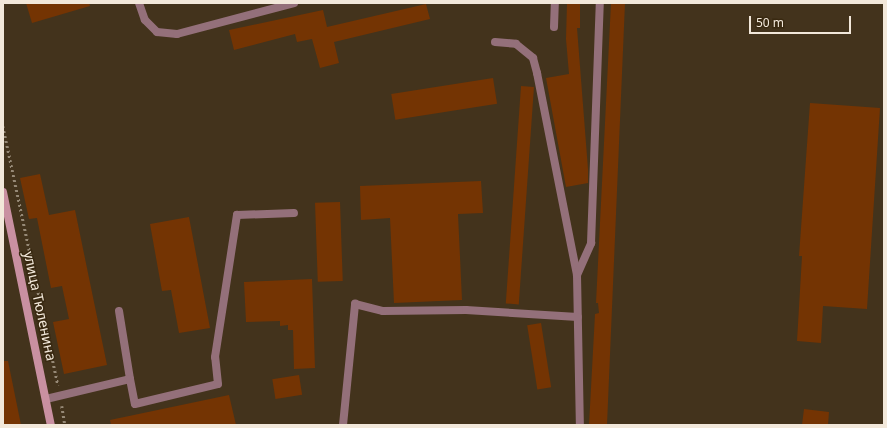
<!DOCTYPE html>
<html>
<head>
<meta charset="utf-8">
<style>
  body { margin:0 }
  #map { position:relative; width:887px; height:428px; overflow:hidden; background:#43331c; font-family:"Noto Sans",sans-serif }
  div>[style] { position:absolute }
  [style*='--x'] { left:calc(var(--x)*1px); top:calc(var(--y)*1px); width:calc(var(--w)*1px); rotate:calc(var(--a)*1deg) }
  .building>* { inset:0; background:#743403; transform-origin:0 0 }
  .path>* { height:2.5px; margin-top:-1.25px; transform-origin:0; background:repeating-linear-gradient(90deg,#968976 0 2px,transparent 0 5px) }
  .lane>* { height:8px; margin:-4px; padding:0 4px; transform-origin:4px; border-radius:4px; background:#94707a }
  .secondary>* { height:8px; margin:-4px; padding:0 4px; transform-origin:4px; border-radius:4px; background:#c990a1 }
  span { translate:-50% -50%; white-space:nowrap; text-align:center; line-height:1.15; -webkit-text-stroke:3px #392911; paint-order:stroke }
  .street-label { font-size:14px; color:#f2e8da }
  .frame { position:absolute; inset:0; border:4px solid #f2e8da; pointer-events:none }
  .scale { position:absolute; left:749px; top:16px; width:102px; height:18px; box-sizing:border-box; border:2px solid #f2e8da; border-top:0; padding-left:5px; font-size:12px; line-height:14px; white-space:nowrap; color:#f2e8da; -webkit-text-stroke:3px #392911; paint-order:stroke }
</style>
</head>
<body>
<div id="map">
  <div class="building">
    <i style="clip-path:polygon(26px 3px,89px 3px,90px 6px,32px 23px)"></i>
    <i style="clip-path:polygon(567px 3px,580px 3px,580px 28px,577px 28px,588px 169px,588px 183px,566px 187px,546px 78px,569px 74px,566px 39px)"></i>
    <i style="clip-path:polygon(611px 3px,625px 3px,607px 425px,589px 425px,595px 314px,599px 313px,598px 303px,596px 303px)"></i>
    <i style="clip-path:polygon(426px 4px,430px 19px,334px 42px,339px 63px,320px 68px,312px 39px,297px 42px,295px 34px,234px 50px,229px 30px,323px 10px,327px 27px)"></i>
    <i style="left:493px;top:78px;width:26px;height:103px;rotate:81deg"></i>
    <i style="left:521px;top:86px;width:13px;height:218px;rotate:4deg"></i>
    <i style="clip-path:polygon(810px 103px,880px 108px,867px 309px,823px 306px,821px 343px,797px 341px,802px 256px,799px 256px)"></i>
    <i style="clip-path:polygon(40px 174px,49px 215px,75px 210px,107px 365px,64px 374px,53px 322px,69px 319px,62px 286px,51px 288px,37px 218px,29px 219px,20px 178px)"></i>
    <i style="clip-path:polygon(481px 181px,483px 213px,458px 214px,462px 300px,394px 303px,390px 218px,361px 220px,360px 186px)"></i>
    <i style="left:340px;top:202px;width:79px;height:25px;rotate:88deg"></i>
    <i style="clip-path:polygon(189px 217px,210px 328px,179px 333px,171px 290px,162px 291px,150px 224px)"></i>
    <i style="clip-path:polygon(312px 279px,315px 368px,294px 369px,293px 330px,288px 330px,288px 325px,280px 326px,280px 321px,246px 322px,244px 282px)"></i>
    <i style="left:541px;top:323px;width:65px;height:14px;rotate:81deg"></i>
    <i style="clip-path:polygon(3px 361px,8px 361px,21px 425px,3px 425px)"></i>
    <i style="left:299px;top:375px;width:20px;height:27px;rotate:81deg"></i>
    <i style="clip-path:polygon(229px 395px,236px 425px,111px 425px,110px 420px)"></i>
    <i style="clip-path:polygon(804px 409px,829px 412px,828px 425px,802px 425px)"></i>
  </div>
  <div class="path">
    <i style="--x:3;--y:126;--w:265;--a:78"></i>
    <i style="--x:62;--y:406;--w:19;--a:81"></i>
  </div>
  <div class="lane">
    <i style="--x:139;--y:3;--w:18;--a:71"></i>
    <i style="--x:145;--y:20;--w:17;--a:45"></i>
    <i style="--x:157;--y:32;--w:20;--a:6"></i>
    <i style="--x:177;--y:34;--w:121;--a:-14.8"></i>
    <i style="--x:554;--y:27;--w:24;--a:-88"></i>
    <i style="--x:495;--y:42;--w:21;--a:5"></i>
    <i style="--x:516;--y:44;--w:22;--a:39"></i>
    <i style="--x:533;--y:58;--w:16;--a:75"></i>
    <i style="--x:537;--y:73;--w:206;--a:78.8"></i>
    <i style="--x:577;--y:275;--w:150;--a:88.9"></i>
    <i style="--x:577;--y:275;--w:35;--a:-66"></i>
    <i style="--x:591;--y:243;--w:240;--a:-87.9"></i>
    <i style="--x:119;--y:311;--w:69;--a:80.8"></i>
    <i style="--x:46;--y:399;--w:86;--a:-13.4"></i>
    <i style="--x:130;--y:379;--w:25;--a:79"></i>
    <i style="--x:135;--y:404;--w:85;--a:-13.5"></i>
    <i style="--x:218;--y:384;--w:27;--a:-96"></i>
    <i style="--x:215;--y:357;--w:144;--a:-81.2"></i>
    <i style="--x:237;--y:215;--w:57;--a:-2"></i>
    <i style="--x:343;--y:425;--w:122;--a:-84.3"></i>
    <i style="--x:355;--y:304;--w:29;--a:14"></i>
    <i style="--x:383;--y:311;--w:83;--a:-0.7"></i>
    <i style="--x:466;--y:310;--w:112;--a:3.6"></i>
  </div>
  <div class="secondary">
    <i style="--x:3;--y:192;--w:238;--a:78.4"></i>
  </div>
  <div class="street-label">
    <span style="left:40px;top:306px;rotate:78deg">улица Тюленина</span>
  </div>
  <div class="frame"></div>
  <div class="scale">50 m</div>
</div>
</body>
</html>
